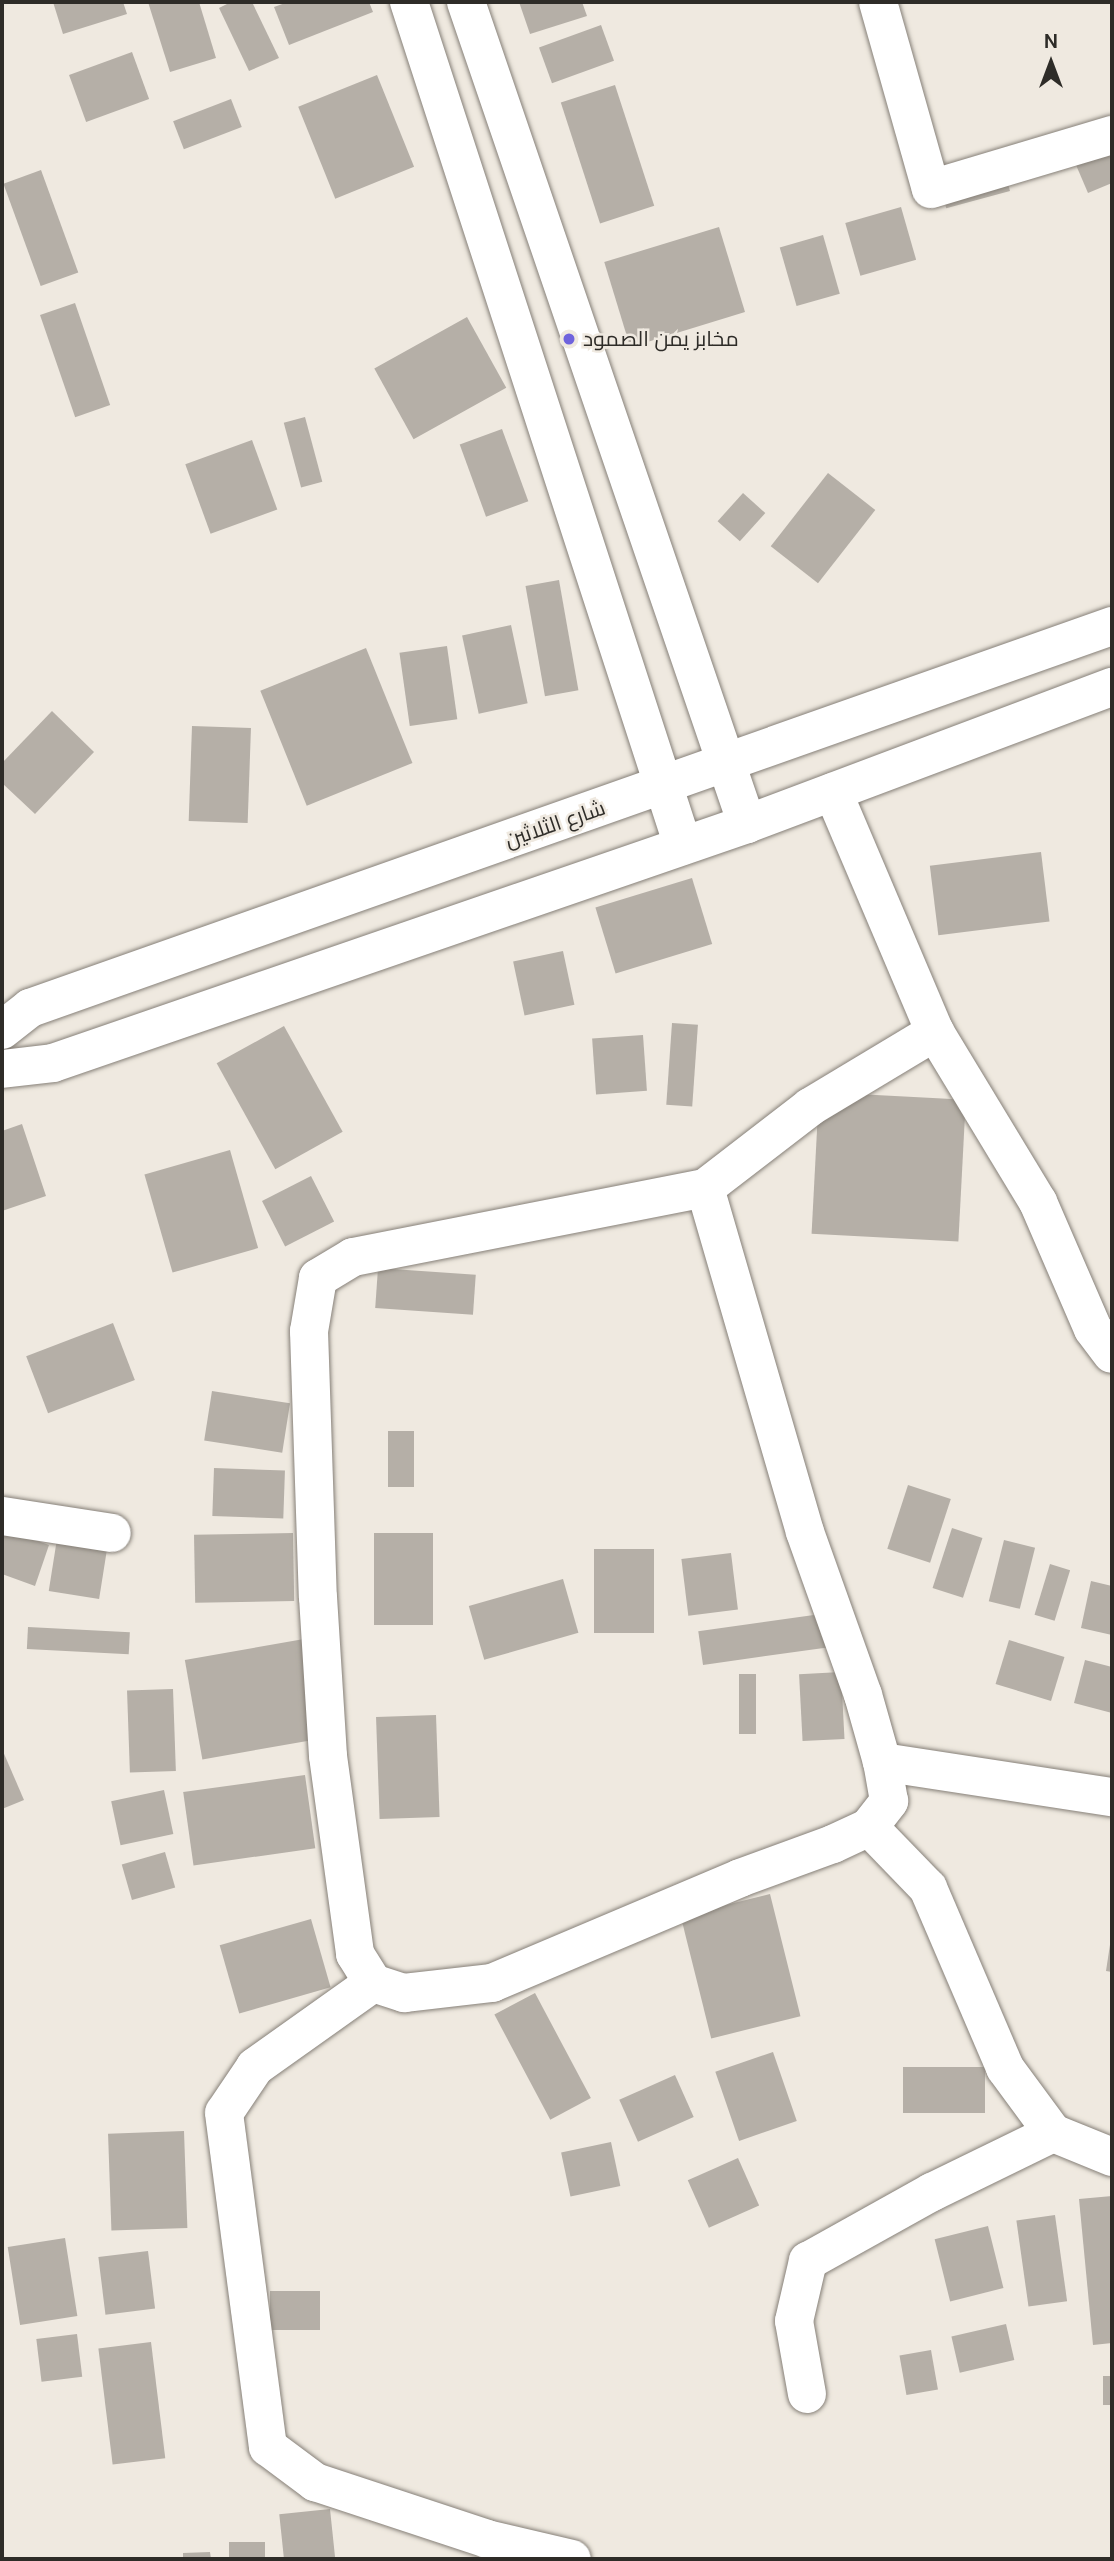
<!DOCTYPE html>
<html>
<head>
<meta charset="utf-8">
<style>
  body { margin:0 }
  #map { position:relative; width:1114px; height:2561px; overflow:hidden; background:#efe9e0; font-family:"DM Sans",Cairo,sans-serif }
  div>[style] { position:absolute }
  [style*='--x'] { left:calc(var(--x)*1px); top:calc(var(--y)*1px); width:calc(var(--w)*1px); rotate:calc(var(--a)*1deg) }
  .building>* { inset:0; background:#b5afa7; transform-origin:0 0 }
  .roads { filter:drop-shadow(0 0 2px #868078) drop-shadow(0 0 2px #868078) }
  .minor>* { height:38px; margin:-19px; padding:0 19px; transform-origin:19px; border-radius:19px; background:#fff }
  .dots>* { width:19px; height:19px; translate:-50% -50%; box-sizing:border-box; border:4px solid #efe9e0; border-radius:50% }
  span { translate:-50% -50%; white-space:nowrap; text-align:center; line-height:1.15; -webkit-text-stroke:5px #efe9e0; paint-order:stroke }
  .poi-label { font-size:21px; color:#2e2c28 }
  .left { translate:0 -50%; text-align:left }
  .street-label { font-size:21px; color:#2e2c28 }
  .frame { position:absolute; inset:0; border:4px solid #2e2c28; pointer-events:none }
  .north { position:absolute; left:1016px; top:28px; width:70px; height:70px; -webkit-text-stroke:5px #efe9e0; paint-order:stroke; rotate:0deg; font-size:19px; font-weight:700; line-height:28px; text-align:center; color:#2e2c28 }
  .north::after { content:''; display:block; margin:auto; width:24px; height:32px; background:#2e2c28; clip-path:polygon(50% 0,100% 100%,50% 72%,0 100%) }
</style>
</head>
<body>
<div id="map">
  <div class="building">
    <i style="clip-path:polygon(53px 2px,123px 2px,127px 14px,63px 34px)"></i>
    <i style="clip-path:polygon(148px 2px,199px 2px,216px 58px,170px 72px)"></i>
    <i style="clip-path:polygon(231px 2px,252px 2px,279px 58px,249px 71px,219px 8px)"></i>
    <i style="clip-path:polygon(288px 2px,369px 2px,373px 12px,289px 45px,274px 7px)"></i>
    <i style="clip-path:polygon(519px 2px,582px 2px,587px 16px,530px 34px)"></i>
    <i style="left:601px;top:25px;width:38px;height:66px;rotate:70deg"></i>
    <i style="left:132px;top:52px;width:50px;height:67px;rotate:70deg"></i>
    <i style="left:377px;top:75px;width:99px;height:85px;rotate:68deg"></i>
    <i style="left:615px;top:85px;width:127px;height:57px;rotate:72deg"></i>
    <i style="left:231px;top:99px;width:30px;height:62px;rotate:69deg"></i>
    <i style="clip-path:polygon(1112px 134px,1112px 183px,1088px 193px,1070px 151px)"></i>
    <i style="left:1003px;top:165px;width:27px;height:66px;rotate:75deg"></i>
    <i style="left:41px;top:170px;width:109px;height:40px;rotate:70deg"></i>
    <i style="left:901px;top:207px;width:55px;height:58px;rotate:74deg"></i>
    <i style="left:719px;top:227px;width:89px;height:120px;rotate:73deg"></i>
    <i style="left:823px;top:235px;width:61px;height:45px;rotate:74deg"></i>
    <i style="left:75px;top:303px;width:108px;height:37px;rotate:71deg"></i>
    <i style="left:467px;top:317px;width:81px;height:106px;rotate:61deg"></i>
    <i style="left:305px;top:417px;width:67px;height:22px;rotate:75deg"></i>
    <i style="left:502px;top:429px;width:77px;height:45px;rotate:70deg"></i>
    <i style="left:252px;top:440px;width:74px;height:71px;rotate:70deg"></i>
    <i style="left:828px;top:473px;width:60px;height:93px;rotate:38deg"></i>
    <i style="left:743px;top:493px;width:30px;height:38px;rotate:42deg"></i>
    <i style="left:559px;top:580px;width:112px;height:34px;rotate:80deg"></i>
    <i style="left:511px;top:625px;width:80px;height:50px;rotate:78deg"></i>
    <i style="left:447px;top:646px;width:74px;height:48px;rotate:82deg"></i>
    <i style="left:366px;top:648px;width:124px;height:114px;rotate:68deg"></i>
    <i style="clip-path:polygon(52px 711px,94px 752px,35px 814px,2px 783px,2px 763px)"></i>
    <i style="left:192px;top:726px;width:59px;height:95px;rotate:2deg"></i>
    <i style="left:1041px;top:852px;width:70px;height:112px;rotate:83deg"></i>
    <i style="left:692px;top:878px;width:69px;height:101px;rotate:73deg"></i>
    <i style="left:563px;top:951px;width:55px;height:51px;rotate:78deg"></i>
    <i style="left:672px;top:1023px;width:26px;height:82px;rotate:4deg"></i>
    <i style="left:284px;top:1026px;width:121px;height:77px;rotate:61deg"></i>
    <i style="left:643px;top:1035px;width:56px;height:51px;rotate:86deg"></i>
    <i style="left:819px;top:1092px;width:147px;height:142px;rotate:3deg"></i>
    <i style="clip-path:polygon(22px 1124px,46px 1196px,2px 1211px,2px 1131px)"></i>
    <i style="left:230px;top:1150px;width:102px;height:89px;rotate:74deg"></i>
    <i style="left:311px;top:1176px;width:51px;height:55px;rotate:63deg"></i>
    <i style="left:378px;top:1268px;width:98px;height:40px;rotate:4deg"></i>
    <i style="left:113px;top:1323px;width:61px;height:93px;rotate:69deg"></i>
    <i style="left:212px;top:1391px;width:79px;height:50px;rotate:9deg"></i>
    <i style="left:388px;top:1431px;width:26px;height:56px"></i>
    <i style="left:214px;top:1468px;width:71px;height:48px;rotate:2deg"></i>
    <i style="left:908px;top:1485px;width:45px;height:67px;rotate:18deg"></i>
    <i style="left:60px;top:1520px;width:51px;height:72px;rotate:9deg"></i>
    <i style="clip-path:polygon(2px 1528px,49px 1545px,35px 1586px,2px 1574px)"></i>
    <i style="left:952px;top:1528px;width:32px;height:63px;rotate:18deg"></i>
    <i style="left:293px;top:1533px;width:68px;height:99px;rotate:89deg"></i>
    <i style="left:374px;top:1533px;width:59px;height:92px"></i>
    <i style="left:1004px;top:1540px;width:32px;height:63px;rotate:14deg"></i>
    <i style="left:594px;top:1549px;width:60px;height:84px"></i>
    <i style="left:731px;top:1553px;width:57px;height:50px;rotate:83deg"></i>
    <i style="left:1050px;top:1564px;width:21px;height:53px;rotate:17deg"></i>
    <i style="left:563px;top:1579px;width:56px;height:98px;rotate:74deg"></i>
    <i style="clip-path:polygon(1091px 1581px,1112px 1586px,1112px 1635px,1081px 1628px)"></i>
    <i style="left:828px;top:1613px;width:34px;height:131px;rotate:82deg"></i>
    <i style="left:28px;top:1627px;width:102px;height:22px;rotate:3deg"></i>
    <i style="left:304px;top:1639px;width:101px;height:121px;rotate:80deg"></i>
    <i style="left:1009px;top:1640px;width:58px;height:46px;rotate:17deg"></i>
    <i style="clip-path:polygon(1085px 1660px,1112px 1667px,1112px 1713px,1074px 1703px)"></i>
    <i style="left:841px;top:1672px;width:67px;height:42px;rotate:87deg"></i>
    <i style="left:739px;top:1674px;width:17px;height:60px"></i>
    <i style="left:173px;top:1689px;width:82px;height:46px;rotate:88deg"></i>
    <i style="left:436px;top:1715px;width:102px;height:60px;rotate:88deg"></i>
    <i style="clip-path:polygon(2px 1749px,24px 1800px,2px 1809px)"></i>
    <i style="left:305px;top:1775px;width:74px;height:123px;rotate:82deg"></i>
    <i style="left:164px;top:1790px;width:45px;height:54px;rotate:78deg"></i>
    <i style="left:165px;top:1852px;width:37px;height:45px;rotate:74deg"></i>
    <i style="left:770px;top:1894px;width:126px;height:92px;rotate:76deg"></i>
    <i style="left:311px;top:1919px;width:71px;height:95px;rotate:74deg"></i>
    <i style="clip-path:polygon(1111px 1938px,1112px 1938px,1112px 1972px,1106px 1971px)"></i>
    <i style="left:535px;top:1993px;width:119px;height:46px;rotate:62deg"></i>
    <i style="left:773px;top:2052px;width:73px;height:61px;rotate:71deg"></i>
    <i style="left:903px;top:2067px;width:82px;height:46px"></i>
    <i style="left:675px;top:2075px;width:46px;height:61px;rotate:66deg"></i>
    <i style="left:184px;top:2131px;width:97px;height:76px;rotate:88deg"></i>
    <i style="left:611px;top:2142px;width:45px;height:51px;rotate:78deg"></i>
    <i style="left:738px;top:2158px;width:52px;height:55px;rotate:66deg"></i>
    <i style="clip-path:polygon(1112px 2196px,1112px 2343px,1093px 2345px,1079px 2199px)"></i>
    <i style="left:1055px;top:2215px;width:87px;height:39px;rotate:82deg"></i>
    <i style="left:988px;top:2226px;width:64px;height:55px;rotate:76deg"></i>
    <i style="left:65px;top:2238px;width:79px;height:58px;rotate:81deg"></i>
    <i style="left:148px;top:2251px;width:58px;height:50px;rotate:83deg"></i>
    <i style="left:270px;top:2291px;width:50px;height:39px"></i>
    <i style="left:1006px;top:2324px;width:37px;height:56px;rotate:77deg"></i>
    <i style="left:77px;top:2334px;width:43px;height:41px;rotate:83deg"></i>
    <i style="left:151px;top:2342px;width:117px;height:53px;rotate:83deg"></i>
    <i style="left:931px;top:2350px;width:40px;height:32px;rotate:80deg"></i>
    <i style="left:1103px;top:2376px;width:9px;height:29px"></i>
    <i style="left:330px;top:2509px;width:50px;height:51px;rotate:84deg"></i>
    <i style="left:229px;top:2542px;width:36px;height:17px"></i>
    <i style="clip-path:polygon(210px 2552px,211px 2559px,183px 2559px,183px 2553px)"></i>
  </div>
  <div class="roads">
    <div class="minor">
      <i style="--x:409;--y:2;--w:887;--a:72.01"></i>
      <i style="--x:466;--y:2;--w:869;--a:71.13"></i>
      <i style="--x:878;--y:2;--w:194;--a:74.2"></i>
      <i style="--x:931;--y:189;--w:189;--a:-16.6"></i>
      <i style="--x:833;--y:792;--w:261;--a:67"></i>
      <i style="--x:935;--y:1032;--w:199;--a:58.8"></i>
      <i style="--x:1038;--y:1202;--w:138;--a:66.6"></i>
      <i style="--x:1093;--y:1329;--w:31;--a:53"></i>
      <i style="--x:2;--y:1030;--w:36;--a:-38"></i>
      <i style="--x:30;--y:1008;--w:1147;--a:-19.45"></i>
      <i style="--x:2;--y:1069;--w:51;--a:-6.7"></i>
      <i style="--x:53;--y:1063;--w:734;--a:-19"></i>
      <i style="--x:747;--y:824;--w:390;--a:-20.6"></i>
      <i style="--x:705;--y:1188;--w:359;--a:168.9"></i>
      <i style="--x:353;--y:1257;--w:41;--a:149"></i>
      <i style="--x:318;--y:1278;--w:54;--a:99.6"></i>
      <i style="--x:309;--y:1331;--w:266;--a:88.1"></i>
      <i style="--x:318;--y:1597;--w:159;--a:86.4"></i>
      <i style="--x:328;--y:1756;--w:200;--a:82.2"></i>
      <i style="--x:355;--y:1954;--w:34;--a:58"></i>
      <i style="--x:373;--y:1983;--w:33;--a:18"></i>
      <i style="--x:404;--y:1993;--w:89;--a:-6.5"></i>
      <i style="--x:492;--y:1983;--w:269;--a:-22.9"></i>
      <i style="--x:740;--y:1878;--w:99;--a:-20.1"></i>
      <i style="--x:833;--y:1844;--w:40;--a:-25"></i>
      <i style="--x:869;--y:1827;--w:33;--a:-52"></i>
      <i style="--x:889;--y:1801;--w:40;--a:-100"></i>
      <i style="--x:882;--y:1762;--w:70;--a:-105.8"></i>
      <i style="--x:863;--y:1695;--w:173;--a:-109.6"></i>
      <i style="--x:805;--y:1532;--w:358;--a:-106.2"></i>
      <i style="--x:705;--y:1188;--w:133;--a:-37.6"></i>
      <i style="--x:810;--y:1107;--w:146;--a:-31"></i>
      <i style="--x:2;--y:1516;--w:111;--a:8.8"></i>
      <i style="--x:882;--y:1762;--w:233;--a:8.7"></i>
      <i style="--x:869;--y:1827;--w:85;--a:46"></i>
      <i style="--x:928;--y:1888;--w:196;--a:66.8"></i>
      <i style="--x:1005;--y:2068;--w:81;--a:53.6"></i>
      <i style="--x:1053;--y:2133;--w:64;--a:22.1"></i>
      <i style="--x:373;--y:1983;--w:145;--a:144.6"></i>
      <i style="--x:255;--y:2067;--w:55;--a:124"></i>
      <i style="--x:224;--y:2113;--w:337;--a:82.5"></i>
      <i style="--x:268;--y:2447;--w:59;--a:36.7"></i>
      <i style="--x:315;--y:2482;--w:181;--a:18.3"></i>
      <i style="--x:487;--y:2539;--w:87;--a:13.2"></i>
      <i style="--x:807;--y:2394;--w:74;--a:-100.1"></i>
      <i style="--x:794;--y:2321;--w:62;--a:-76.9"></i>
      <i style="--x:808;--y:2261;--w:142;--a:-29.1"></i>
      <i style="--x:932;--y:2192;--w:135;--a:-26"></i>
    </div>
  </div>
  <div class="dots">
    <i style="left:569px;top:339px;background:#6f63dd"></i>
  </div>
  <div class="poi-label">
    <span class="left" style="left:583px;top:339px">مخابز يمن الصمود</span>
  </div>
  <div class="street-label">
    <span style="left:555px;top:824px;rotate:-19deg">شارع الثلاثين</span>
  </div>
  <div class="frame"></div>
  <div class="north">N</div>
</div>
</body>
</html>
